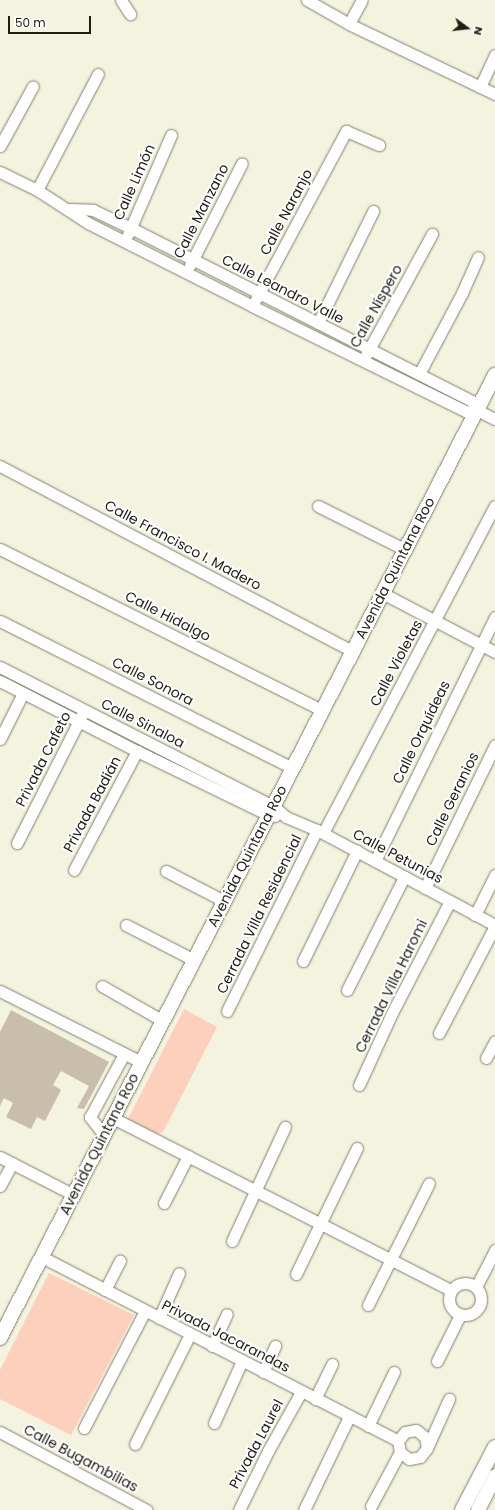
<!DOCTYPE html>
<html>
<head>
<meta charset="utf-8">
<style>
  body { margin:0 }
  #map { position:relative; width:495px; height:1510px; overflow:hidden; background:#f4f3df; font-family:Poppins,sans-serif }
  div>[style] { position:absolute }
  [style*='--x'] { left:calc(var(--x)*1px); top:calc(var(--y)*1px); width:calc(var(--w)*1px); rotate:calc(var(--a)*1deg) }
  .green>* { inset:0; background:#fdcfbd }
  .building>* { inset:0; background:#c9bdac }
  .roads { filter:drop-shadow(0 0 1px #81816e) drop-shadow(0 0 1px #81816e) }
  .minor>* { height:11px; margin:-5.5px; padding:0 5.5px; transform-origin:5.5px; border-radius:5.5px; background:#fff }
  .minor>.ring { margin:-5.5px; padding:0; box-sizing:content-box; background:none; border:11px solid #fff; border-radius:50% }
  .major>* { height:14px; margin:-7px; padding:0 7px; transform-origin:7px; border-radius:7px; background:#fff }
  span { translate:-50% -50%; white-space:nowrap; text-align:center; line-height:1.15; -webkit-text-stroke:4px #fff; paint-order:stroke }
  .street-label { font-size:14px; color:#1d1d15 }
  .north { position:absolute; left:447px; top:8px; width:40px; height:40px; -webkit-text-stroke:3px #fff; paint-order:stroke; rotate:105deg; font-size:11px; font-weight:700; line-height:16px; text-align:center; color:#1d1d15 }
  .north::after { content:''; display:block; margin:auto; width:14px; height:18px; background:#1d1d15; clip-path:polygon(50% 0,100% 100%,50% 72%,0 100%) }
  .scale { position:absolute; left:8px; top:16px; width:83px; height:18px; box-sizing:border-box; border:2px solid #1d1d15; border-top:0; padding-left:5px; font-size:12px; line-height:14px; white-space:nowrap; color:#1d1d15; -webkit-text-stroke:3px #fff; paint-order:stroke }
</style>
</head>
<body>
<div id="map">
  <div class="green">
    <i style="clip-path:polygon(184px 1009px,217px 1027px,163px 1132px,157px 1134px,128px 1119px)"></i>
    <i style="clip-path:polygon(49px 1273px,134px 1315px,71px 1435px,0 1399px,0 1370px)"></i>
  </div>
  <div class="building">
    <i style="clip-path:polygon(11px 1010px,109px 1062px,84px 1109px,77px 1108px,89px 1086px,61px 1071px,53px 1085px,61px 1090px,45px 1121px,37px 1117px,31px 1129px,6px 1117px,13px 1103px,4px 1098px,0 1106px,0 1032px)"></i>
  </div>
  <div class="roads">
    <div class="minor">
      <i style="--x:121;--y:0;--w:17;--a:57"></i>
      <i style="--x:307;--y:0;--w:48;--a:29.7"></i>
      <i style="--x:349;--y:24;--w:162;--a:25.6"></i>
      <i style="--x:349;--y:24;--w:27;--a:-62"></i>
      <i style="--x:480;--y:87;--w:35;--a:-65"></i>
      <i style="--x:0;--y:146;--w:68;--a:-61.2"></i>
      <i style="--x:0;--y:172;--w:41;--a:25.9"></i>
      <i style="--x:37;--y:190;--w:61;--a:32.9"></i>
      <i style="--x:88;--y:223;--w:184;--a:26.8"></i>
      <i style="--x:252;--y:306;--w:240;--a:26.2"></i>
      <i style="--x:467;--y:412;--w:10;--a:-11"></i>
      <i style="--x:37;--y:190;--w:131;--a:-62.3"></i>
      <i style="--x:69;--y:209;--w:24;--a:2"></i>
      <i style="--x:93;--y:210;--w:42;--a:25.3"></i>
      <i style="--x:131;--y:228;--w:382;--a:26.9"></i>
      <i style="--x:472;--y:401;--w:10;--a:61"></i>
      <i style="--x:477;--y:410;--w:20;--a:27"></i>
      <i style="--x:128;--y:234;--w:108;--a:-66.5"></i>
      <i style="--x:190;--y:265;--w:114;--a:-63"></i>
      <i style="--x:256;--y:299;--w:191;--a:-61.8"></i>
      <i style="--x:346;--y:131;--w:36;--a:23"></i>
      <i style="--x:318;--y:323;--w:125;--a:-63.8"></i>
      <i style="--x:366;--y:355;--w:138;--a:-61.4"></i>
      <i style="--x:419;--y:374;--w:92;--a:-62"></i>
      <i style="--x:462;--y:293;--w:39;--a:-66"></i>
      <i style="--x:0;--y:466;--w:398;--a:27.7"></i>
      <i style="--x:318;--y:506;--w:96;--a:26.6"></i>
      <i style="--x:0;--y:549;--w:360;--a:26.6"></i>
      <i style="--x:382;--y:593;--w:127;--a:27.6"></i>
      <i style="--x:0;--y:621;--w:327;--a:26.7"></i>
      <i style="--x:0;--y:667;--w:306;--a:27"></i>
      <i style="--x:273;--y:806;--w:17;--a:40"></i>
      <i style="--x:286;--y:817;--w:34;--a:23"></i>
      <i style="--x:317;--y:830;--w:202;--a:28.1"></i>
      <i style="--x:0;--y:681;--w:154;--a:27.1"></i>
      <i style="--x:137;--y:751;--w:147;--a:25.9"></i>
      <i style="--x:269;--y:815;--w:6;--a:9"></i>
      <i style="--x:0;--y:739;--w:51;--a:-63.4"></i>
      <i style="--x:323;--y:833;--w:369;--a:-62.3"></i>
      <i style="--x:17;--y:843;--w:144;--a:-63.1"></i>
      <i style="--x:375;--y:861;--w:272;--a:-63.8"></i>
      <i style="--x:74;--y:870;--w:135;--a:-62.1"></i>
      <i style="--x:166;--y:871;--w:65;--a:27.3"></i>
      <i style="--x:425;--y:888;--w:159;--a:-63.9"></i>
      <i style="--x:475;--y:915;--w:45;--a:-63.4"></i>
      <i style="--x:126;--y:925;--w:76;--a:27.2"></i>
      <i style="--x:303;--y:961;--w:123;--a:-63.9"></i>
      <i style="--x:102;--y:986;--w:70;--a:29.8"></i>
      <i style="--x:347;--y:990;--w:127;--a:-63.2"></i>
      <i style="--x:0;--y:991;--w:158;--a:26.7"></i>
      <i style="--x:227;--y:1011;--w:202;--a:-63.6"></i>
      <i style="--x:439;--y:1033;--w:121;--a:-62.4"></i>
      <i style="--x:486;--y:1058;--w:19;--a:-62"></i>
      <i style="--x:359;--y:1085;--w:79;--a:-65.4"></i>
      <i style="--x:392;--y:1013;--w:126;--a:-62.6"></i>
      <i style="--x:113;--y:1118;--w:378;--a:27"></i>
      <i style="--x:104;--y:1135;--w:23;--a:-128"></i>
      <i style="--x:90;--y:1117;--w:72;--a:-61.6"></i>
      <i style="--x:0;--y:1157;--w:83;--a:27.2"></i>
      <i style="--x:0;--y:1186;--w:26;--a:-62"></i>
      <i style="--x:164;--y:1203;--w:53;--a:-62.9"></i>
      <i style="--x:232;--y:1241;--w:126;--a:-65.1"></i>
      <i style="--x:42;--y:1257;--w:401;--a:27.3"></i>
      <i style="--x:296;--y:1274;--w:140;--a:-64.2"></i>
      <i class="ring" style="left:449px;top:1283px;width:21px;height:21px"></i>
      <i style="--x:476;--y:1287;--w:42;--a:-62.8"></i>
      <i style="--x:105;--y:1290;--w:33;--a:-63"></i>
      <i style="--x:368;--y:1305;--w:136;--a:-63.4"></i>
      <i style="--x:159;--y:1318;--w:49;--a:-66"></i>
      <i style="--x:212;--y:1346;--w:35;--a:-65"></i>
      <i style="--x:437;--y:1361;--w:51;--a:-63.4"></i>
      <i style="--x:263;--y:1372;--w:29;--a:-65"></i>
      <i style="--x:315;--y:1399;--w:39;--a:-64"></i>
      <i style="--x:214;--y:1423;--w:68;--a:-65.7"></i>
      <i style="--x:368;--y:1426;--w:60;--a:-64.3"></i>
      <i style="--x:84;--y:1428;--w:132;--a:-62.5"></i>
      <i style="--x:0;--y:1432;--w:166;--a:28"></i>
      <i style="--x:135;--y:1444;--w:123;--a:-63.4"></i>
      <i style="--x:427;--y:1448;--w:11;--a:-100"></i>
      <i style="--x:425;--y:1437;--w:11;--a:-142"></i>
      <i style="--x:416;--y:1430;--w:11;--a:170"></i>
      <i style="--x:405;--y:1432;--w:11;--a:128"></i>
      <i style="--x:398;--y:1441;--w:11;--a:80"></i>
      <i style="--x:400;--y:1452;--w:11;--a:38"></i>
      <i style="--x:409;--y:1459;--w:11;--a:-10"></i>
      <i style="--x:420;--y:1457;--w:11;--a:-52"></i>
      <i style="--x:427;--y:1448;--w:54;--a:-65.8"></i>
      <i style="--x:371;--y:1506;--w:61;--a:-61.8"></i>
      <i style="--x:239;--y:1510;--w:66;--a:-63.8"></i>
      <i style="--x:268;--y:1451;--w:68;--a:-60.8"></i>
      <i style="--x:304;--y:1510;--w:103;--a:-64.2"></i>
    </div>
    <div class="major">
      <i style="--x:0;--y:1338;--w:1083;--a:-62.8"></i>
      <i style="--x:462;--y:1510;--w:71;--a:-62.4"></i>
      <i style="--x:478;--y:1510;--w:38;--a:-63"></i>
    </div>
  </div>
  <div class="street-label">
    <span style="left:134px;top:182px;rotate:-66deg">Calle Limón</span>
    <span style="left:201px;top:211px;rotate:-63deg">Calle Manzano</span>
    <span style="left:286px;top:212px;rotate:-62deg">Calle Naranjo</span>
    <span style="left:283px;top:289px;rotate:27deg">Calle Leandro Valle</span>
    <span style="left:376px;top:306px;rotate:-61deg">Calle Níspero</span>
    <span style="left:183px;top:545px;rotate:28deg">Calle Francisco I. Madero</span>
    <span style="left:395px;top:568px;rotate:-63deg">Avenida Quintana Roo</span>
    <span style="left:168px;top:616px;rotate:27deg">Calle Hidalgo</span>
    <span style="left:396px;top:663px;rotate:-62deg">Calle Violetas</span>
    <span style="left:153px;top:681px;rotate:27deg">Calle Sonora</span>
    <span style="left:143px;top:723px;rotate:27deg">Calle Sinaloa</span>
    <span style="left:421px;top:732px;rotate:-64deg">Calle Orquídeas</span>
    <span style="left:43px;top:759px;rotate:-63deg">Privada Cafeto</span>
    <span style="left:452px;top:799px;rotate:-64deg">Calle Geranios</span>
    <span style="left:92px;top:804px;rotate:-62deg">Privada Badián</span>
    <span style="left:247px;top:856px;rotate:-63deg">Avenida Quintana Roo</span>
    <span style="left:398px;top:856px;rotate:28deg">Calle Petunias</span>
    <span style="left:259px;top:914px;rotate:-64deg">Cerrada Villa Residencial</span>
    <span style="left:391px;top:986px;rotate:-64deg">Cerrada Villa Haromi</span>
    <span style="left:99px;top:1144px;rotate:-63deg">Avenida Quintana Roo</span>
    <span style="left:226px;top:1336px;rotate:27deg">Privada Jacarandas</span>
    <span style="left:256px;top:1444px;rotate:-62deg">Privada Laurel</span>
    <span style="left:81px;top:1458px;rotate:28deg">Calle Bugambilias</span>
  </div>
  <div class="north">N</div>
  <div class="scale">50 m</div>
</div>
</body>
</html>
